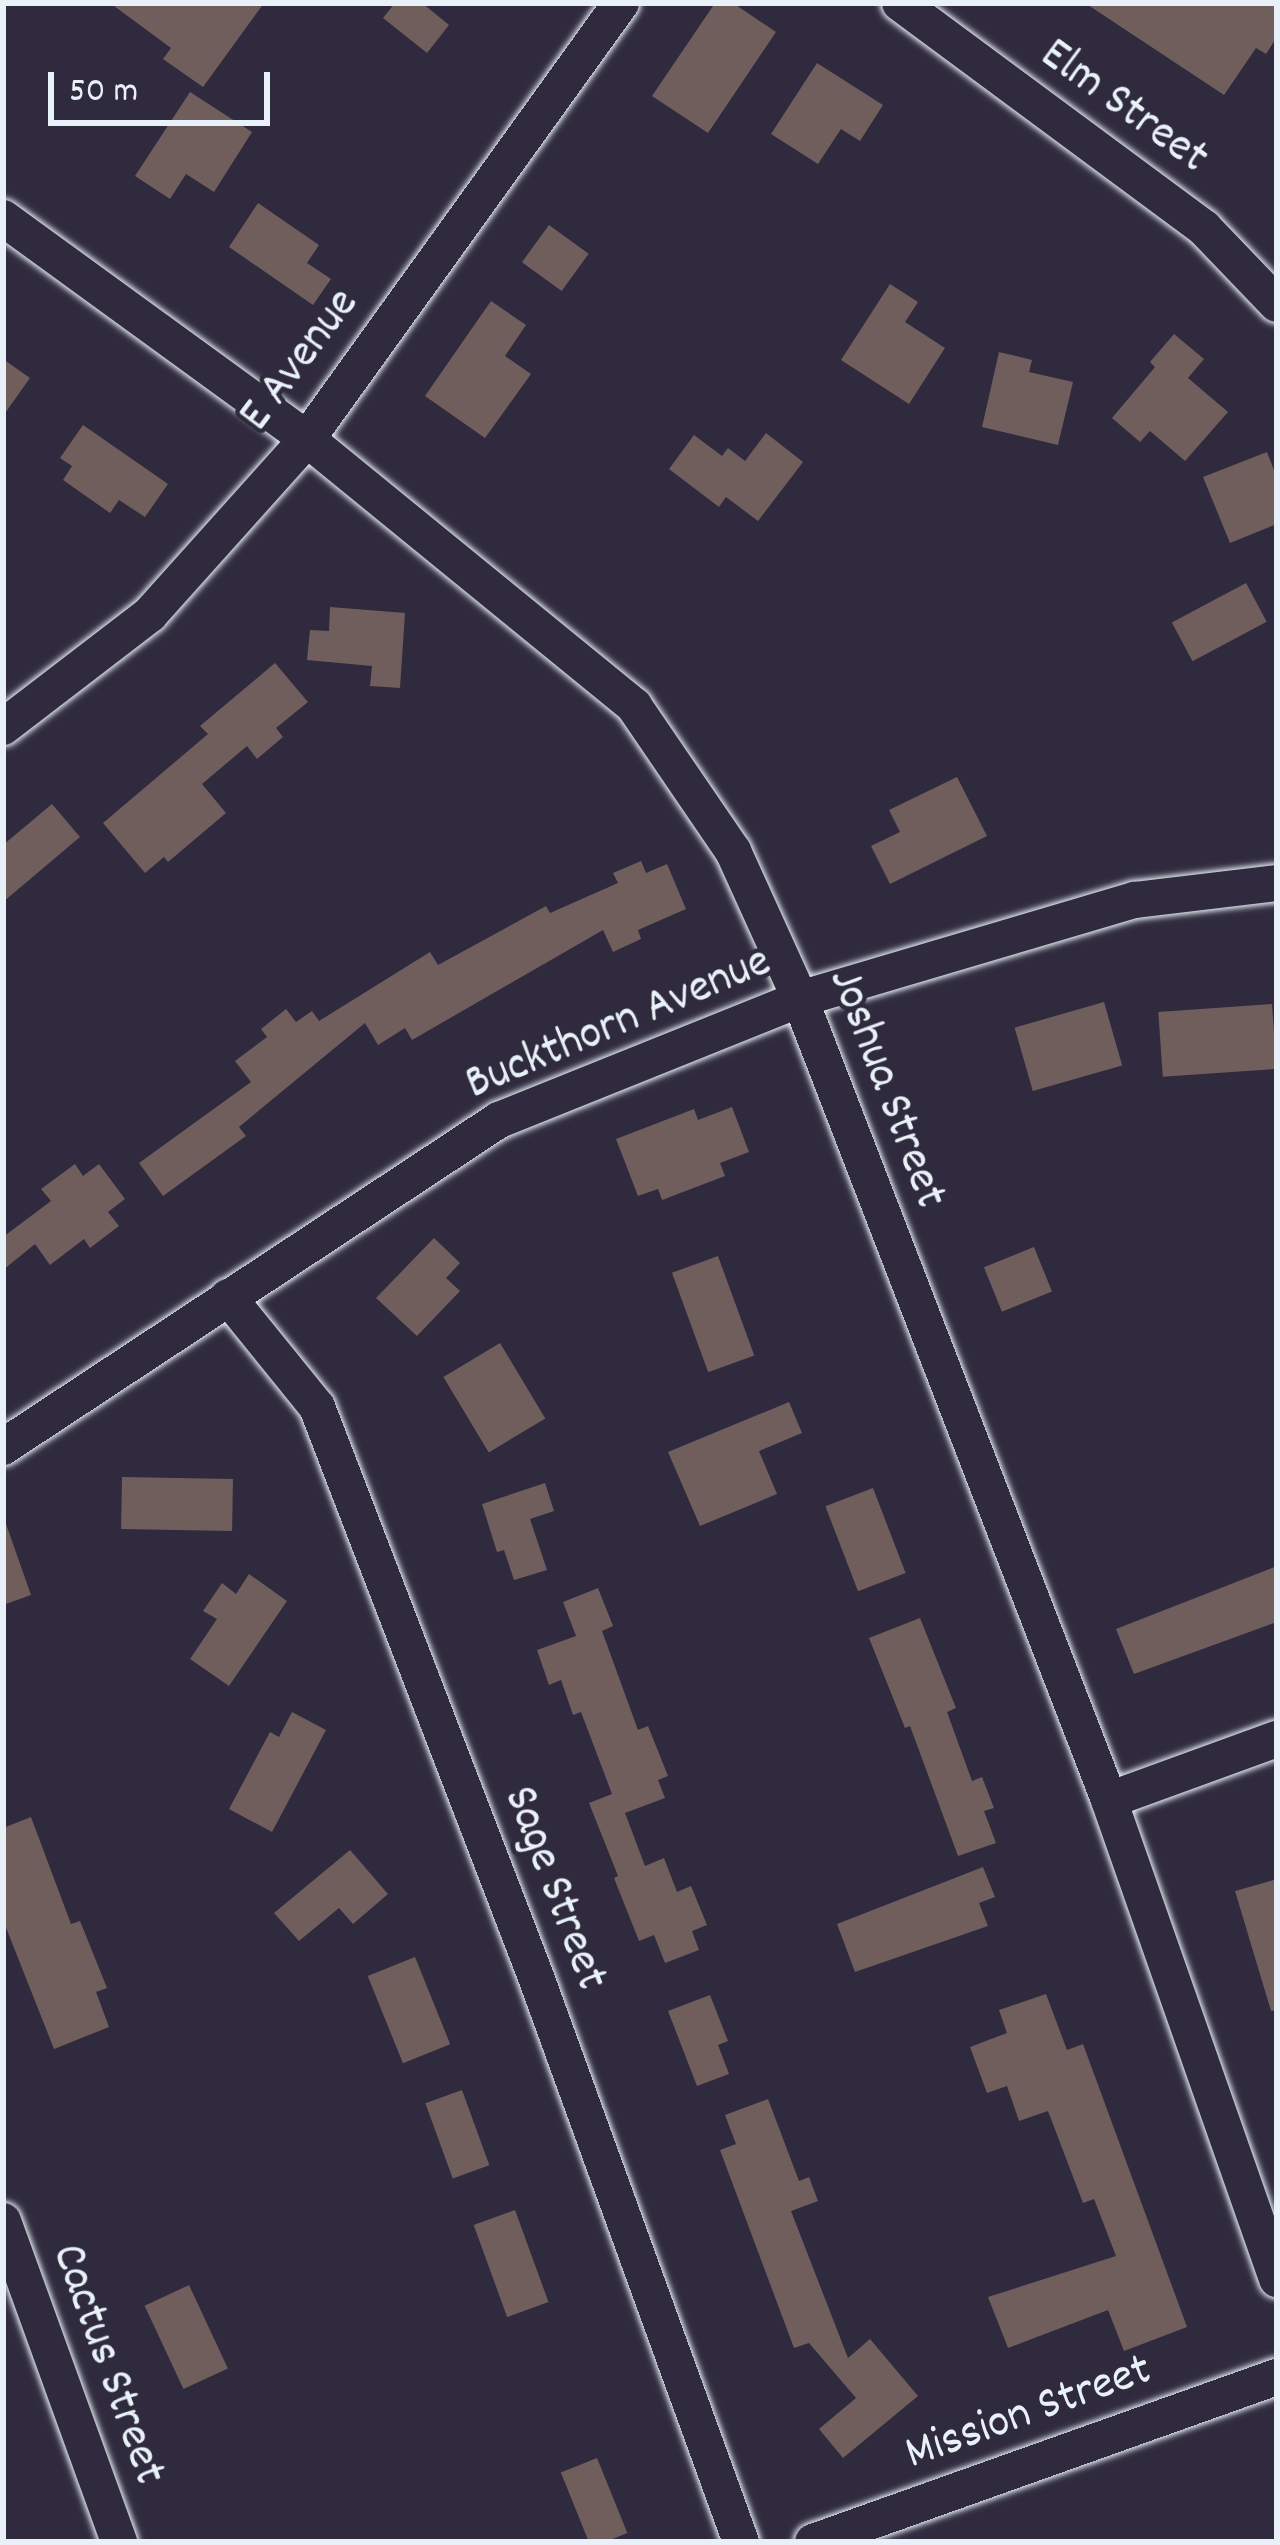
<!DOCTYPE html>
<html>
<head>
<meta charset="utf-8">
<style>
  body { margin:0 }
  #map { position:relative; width:1280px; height:2545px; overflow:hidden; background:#2f2a3d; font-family:Dekko,sans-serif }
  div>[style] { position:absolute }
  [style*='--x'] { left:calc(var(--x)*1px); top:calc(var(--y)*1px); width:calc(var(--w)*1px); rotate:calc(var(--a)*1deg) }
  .building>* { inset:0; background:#705e5d; transform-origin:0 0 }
  .roads { filter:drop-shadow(0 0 3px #e8f1f8) drop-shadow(0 0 3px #e8f1f8) }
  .minor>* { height:36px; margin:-18px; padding:0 18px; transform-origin:18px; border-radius:18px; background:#2f2a3d }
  span { translate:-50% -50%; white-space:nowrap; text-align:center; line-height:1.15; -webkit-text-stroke:9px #2f2a3d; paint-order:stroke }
  .street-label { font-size:48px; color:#e8f1f8 }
  .frame { position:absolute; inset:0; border:6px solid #e8f1f8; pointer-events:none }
  .scale { position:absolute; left:48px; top:72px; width:222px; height:54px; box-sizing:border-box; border:6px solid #e8f1f8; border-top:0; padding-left:15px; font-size:36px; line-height:42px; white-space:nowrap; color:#e8f1f8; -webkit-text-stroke:9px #2f2a3d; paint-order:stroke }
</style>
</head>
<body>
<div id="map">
  <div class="building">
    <i style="clip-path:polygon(110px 3px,264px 3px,203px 87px,163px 59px,171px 48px)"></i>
    <i style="clip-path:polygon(395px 3px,422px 3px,449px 25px,427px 53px,383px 18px)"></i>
    <i style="clip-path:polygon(715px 3px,733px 3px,776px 32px,708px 133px,652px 96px)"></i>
    <i style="clip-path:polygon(1085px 3px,1277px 3px,1277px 37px,1266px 54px,1256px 48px,1224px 95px)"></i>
    <i style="clip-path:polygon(817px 63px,883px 105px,860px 141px,841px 129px,818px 164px,771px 134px)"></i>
    <i style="clip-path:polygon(190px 92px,252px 132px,214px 192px,186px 174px,170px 199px,135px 176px)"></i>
    <i style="clip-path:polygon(258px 203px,319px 245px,307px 263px,331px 279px,313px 305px,229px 247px)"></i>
    <i style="left:549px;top:225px;width:49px;height:46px;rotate:36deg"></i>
    <i style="clip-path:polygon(890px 284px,918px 302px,905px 322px,945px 348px,909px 404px,841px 360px)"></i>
    <i style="clip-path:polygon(491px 301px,526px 325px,505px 356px,531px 374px,485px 438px,425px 396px)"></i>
    <i style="clip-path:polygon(1174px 334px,1204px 359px,1188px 378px,1228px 412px,1185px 461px,1150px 431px,1140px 442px,1112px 418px,1155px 367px,1150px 362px)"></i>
    <i style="clip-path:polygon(999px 352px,1032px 360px,1029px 372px,1073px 382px,1058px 445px,982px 427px)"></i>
    <i style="clip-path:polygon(3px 359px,30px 378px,3px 416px)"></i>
    <i style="clip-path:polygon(83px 425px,168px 484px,145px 517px,119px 500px,110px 513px,63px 480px,72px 466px,60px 458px)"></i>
    <i style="clip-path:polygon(766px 433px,803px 462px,758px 521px,726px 497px,719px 507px,669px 469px,694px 435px,722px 456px,728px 448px,745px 461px)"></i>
    <i style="clip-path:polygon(1267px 452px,1277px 478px,1277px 524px,1230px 543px,1203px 477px)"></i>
    <i style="left:1246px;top:583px;width:44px;height:84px;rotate:62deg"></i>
    <i style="clip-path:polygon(330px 607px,405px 613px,400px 688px,370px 686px,372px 666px,307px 660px,310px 630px,329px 631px)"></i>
    <i style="clip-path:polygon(275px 663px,308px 702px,276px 728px,283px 737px,257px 759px,247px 746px,202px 784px,226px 813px,168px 862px,164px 857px,145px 873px,103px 823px,208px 734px,200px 726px)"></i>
    <i style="clip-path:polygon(957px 777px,987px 836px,890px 884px,871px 846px,900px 832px,889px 810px)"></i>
    <i style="clip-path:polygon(52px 804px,80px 837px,3px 902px,3px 845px)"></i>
    <i style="clip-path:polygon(641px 861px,646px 873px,667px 864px,686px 909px,638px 930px,641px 939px,613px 952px,603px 930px,412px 1040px,405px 1028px,378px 1045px,365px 1023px,239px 1127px,246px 1136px,163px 1196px,139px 1163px,251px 1082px,235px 1061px,267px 1037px,261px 1029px,286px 1009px,296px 1022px,312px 1011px,319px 1021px,430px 952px,438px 965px,546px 906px,550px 913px,618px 883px,613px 873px)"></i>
    <i style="left:1104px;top:1002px;width:66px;height:93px;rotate:74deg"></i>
    <i style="left:1272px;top:1004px;width:65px;height:114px;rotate:86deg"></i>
    <i style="clip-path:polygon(732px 1107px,749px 1152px,720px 1163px,725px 1176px,662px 1200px,658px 1189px,638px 1196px,616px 1139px,694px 1109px,698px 1120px)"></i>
    <i style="clip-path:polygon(75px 1164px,83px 1176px,99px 1164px,125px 1199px,108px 1212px,119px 1226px,90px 1248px,84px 1239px,50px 1265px,35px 1244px,3px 1270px,3px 1237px,51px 1201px,41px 1189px)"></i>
    <i style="clip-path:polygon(434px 1238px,460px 1263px,446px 1278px,460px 1291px,417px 1336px,376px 1298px)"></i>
    <i style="left:1034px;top:1247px;width:48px;height:54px;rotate:68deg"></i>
    <i style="left:718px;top:1256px;width:106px;height:49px;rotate:70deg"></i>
    <i style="left:500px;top:1343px;width:88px;height:66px;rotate:59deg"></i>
    <i style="clip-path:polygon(789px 1402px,802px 1433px,759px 1451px,777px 1494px,700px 1526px,668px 1452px)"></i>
    <i style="left:122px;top:1477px;width:111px;height:52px;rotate:1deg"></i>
    <i style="clip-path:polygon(545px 1483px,554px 1511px,530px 1519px,547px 1570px,514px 1580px,504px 1550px,497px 1552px,482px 1504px)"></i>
    <i style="left:873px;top:1488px;width:91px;height:51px;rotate:69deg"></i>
    <i style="clip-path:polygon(6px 1524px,31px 1595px,3px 1605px,3px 1525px)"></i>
    <i style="clip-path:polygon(1277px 1566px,1277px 1622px,1134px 1674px,1116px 1629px)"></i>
    <i style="clip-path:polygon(249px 1574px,287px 1601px,229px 1686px,190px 1659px,217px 1619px,203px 1611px,222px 1583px,236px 1594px)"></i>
    <i style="clip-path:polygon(598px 1588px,613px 1626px,602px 1631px,638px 1730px,648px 1726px,668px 1776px,658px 1780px,665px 1798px,625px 1813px,645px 1866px,664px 1858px,677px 1892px,691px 1886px,707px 1925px,692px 1931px,699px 1950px,665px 1963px,654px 1935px,639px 1941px,614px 1878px,618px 1876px,589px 1803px,612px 1794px,581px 1712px,573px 1715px,561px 1680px,549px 1685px,537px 1650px,576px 1636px,563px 1602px)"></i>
    <i style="clip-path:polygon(920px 1618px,956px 1708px,947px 1712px,972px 1781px,982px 1777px,994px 1808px,984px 1811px,996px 1843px,958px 1856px,910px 1726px,905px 1728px,869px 1638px)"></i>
    <i style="clip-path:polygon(292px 1712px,326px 1730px,272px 1832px,229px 1809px,270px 1732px,279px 1737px)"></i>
    <i style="clip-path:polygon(31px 1817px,71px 1924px,80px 1921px,107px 1988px,96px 1992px,109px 2027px,54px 2049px,3px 1920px,3px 1828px)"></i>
    <i style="clip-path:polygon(350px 1850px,388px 1894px,353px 1924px,339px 1908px,299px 1941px,274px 1913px)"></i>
    <i style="clip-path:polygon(983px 1867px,995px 1897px,979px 1903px,988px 1926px,855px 1972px,837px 1924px)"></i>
    <i style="clip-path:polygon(1277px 1879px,1277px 2010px,1271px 2011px,1235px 1891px)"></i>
    <i style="left:415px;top:1957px;width:94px;height:51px;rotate:68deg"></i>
    <i style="clip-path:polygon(1046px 1994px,1067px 2050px,1083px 2044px,1187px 2327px,1124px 2351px,1108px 2310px,1008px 2348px,988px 2297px,1116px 2256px,1094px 2199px,1083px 2203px,1048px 2111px,1019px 2121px,1007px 2086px,987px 2093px,970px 2047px,1007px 2033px,999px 2010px)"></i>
    <i style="clip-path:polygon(710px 1995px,728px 2041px,718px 2045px,729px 2074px,697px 2086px,668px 2011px)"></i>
    <i style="left:462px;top:2090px;width:80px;height:39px;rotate:70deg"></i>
    <i style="clip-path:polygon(768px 2099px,799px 2181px,809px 2177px,818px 2201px,791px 2211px,848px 2358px,870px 2339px,918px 2396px,843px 2458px,819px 2429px,856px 2398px,809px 2343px,794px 2348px,720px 2150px,736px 2144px,725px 2115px)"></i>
    <i style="left:515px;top:2210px;width:98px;height:44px;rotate:70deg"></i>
    <i style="left:189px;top:2285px;width:92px;height:49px;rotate:65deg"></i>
    <i style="left:597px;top:2458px;width:81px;height:39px;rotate:68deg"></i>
  </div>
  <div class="roads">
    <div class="minor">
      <i style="--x:900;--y:3;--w:378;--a:36.5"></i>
      <i style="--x:1204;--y:228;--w:105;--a:46.2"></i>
      <i style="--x:3;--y:218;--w:376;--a:36"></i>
      <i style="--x:307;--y:439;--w:422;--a:39.2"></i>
      <i style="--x:634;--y:706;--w:176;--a:55.7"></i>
      <i style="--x:733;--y:851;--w:162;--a:65.6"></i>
      <i style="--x:800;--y:999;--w:859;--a:68.9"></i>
      <i style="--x:1109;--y:1800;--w:508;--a:70.67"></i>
      <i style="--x:3;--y:727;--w:185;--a:-37.5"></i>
      <i style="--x:150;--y:614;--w:235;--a:-48.1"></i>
      <i style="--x:307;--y:439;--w:537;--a:-54.24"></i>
      <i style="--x:228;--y:1297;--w:141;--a:51"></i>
      <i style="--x:317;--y:1407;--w:611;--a:68.98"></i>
      <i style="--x:536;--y:1977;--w:601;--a:70.06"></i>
      <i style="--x:3;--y:1447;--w:594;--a:-33.4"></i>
      <i style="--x:499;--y:1120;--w:324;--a:-21.9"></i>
      <i style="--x:800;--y:999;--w:349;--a:-16.5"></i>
      <i style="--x:1135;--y:900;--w:143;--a:-6.8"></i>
      <i style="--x:1109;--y:1800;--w:179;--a:-20"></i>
      <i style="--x:3;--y:2221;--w:341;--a:70.1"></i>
      <i style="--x:813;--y:2542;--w:492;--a:-19.6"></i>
    </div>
  </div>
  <div class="street-label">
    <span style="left:1123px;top:108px;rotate:36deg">Elm Street</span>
    <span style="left:301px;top:361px;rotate:-53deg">E Avenue</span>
    <span style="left:619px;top:1025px;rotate:-23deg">Buckthorn Avenue</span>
    <span style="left:885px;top:1089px;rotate:69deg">Joshua Street</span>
    <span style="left:553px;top:1889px;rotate:69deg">Sage Street</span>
    <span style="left:106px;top:2365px;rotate:70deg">Cactus Street</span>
    <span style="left:1029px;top:2414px;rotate:-20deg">Mission Street</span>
  </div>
  <div class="frame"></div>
  <div class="scale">50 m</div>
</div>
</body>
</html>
